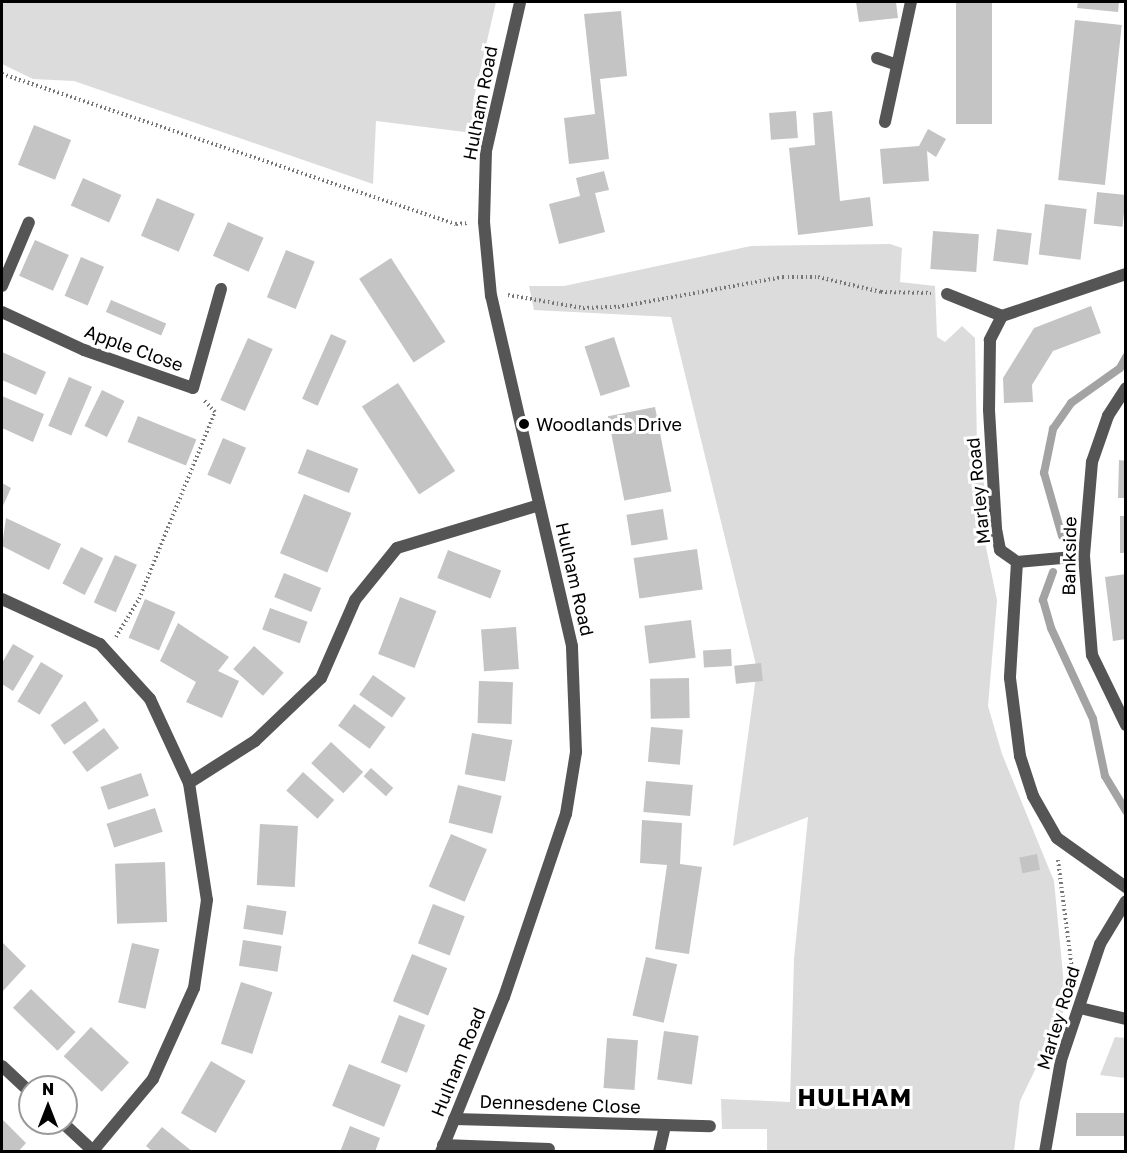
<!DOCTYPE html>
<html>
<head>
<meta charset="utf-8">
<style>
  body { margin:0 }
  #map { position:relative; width:1127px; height:1153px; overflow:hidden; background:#fff; font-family:"Golos Text",sans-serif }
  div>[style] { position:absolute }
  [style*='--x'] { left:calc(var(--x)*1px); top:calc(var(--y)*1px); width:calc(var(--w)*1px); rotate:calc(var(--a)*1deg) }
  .green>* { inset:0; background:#dcdcdc }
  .stream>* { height:8px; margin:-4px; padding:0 4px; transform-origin:4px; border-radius:4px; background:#a3a3a3 }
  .building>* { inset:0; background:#c4c4c4; transform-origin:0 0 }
  .path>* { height:4px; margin-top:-2px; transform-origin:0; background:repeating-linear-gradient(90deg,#777 0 1.5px,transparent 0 4.5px) }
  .service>* { height:12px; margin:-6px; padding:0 6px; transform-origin:6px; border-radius:6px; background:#555 }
  .minor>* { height:12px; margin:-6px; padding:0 6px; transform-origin:6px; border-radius:6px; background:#555 }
  .tertiary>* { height:12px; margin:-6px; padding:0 6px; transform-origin:6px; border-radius:6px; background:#555 }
  .dots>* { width:16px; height:16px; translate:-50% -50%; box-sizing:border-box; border:3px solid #fff; border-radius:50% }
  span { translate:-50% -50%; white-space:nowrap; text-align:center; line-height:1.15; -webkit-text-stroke:6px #fff; paint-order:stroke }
  .street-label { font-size:18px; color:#000 }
  .poi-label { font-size:18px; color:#000 }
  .left { translate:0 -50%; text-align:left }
  .district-label { font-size:24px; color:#000; font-weight:700; letter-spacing:1.5px }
  .frame { position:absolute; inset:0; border:3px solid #000; pointer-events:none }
  .north { position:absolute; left:18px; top:1075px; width:60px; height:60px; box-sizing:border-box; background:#fff; border:2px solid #999; border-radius:50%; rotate:0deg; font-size:16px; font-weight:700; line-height:24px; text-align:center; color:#000 }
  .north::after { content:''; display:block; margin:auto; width:21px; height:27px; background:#000; clip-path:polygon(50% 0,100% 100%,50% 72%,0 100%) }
</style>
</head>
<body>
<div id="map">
  <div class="green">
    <i style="clip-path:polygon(2px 2px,496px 2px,473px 102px,473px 133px,376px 121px,373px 184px,74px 81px,33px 79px,2px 64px)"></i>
    <i style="clip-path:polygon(890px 244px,902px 248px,900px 282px,935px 286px,937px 337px,945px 342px,962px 326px,975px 338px,977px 447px,984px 483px,981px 523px,997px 600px,988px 706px,1002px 754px,1054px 881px,1066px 1006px,1020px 1101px,1014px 1151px,767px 1151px,767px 1129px,722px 1129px,721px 1099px,790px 1102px,794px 959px,808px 817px,733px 846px,757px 669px,671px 317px,534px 310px,529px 286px,564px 286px,751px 246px)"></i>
    <i style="clip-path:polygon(1115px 1037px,1125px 1038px,1125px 1078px,1100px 1075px)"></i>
  </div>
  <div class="stream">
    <i style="--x:1062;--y:536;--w:66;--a:-105.9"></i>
    <i style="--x:1044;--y:473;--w:45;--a:-78.4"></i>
    <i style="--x:1053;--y:429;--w:32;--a:-55"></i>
    <i style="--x:1071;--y:403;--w:60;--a:-35.5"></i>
    <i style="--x:1120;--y:368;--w:13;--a:-61"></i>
    <i style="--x:1053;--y:572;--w:30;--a:110"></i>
    <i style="--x:1043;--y:600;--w:29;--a:74"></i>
    <i style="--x:1051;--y:628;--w:100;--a:65.2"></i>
    <i style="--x:1093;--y:719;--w:58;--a:78.1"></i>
    <i style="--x:1105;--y:776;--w:41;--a:59"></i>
  </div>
  <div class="building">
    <i style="clip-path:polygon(856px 2px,896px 2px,898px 18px,859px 22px)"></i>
    <i style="left:956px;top:2px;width:36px;height:122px"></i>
    <i style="clip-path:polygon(1078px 2px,1119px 2px,1118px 12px,1077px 8px)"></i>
    <i style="clip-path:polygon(621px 11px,627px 76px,600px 79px,609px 159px,569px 164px,564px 118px,595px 114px,584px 14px)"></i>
    <i style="left:1075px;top:20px;width:47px;height:161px;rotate:6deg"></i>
    <i style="left:796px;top:111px;width:27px;height:27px;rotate:86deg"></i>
    <i style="clip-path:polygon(832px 111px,840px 201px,870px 197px,873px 226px,798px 235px,789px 148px,815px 145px,813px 113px)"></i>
    <i style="left:34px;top:125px;width:40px;height:43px;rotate:22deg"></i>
    <i style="clip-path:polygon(928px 129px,946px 139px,936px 157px,927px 151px,929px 181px,883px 184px,880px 149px,919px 146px)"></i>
    <i style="clip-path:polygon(604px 171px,609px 190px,595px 193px,605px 232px,559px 244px,549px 204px,580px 196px,576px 178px)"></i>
    <i style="left:83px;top:178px;width:42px;height:30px;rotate:24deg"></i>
    <i style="left:1097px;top:192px;width:29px;height:32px;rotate:6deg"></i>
    <i style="left:157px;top:198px;width:41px;height:41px;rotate:23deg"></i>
    <i style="left:1045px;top:204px;width:42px;height:51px;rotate:7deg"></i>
    <i style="left:228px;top:222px;width:39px;height:37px;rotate:24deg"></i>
    <i style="left:997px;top:229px;width:35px;height:32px;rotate:7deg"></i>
    <i style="left:933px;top:231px;width:46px;height:38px;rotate:4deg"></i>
    <i style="left:35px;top:240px;width:37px;height:39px;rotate:24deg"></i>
    <i style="left:286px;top:250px;width:31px;height:51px;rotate:22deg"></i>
    <i style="left:81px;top:257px;width:25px;height:42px;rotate:23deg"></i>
    <i style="left:391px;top:258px;width:100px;height:38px;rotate:57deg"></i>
    <i style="left:111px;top:300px;width:60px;height:13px;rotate:23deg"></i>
    <i style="clip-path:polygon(1091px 306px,1101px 333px,1053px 351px,1032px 385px,1033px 402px,1004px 403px,1003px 378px,1034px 328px)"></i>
    <i style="left:331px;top:334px;width:17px;height:71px;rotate:24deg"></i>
    <i style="left:614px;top:337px;width:52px;height:31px;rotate:72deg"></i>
    <i style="left:248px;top:338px;width:27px;height:68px;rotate:24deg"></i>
    <i style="clip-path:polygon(2px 352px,46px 372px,36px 395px,2px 380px)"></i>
    <i style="left:69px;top:377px;width:25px;height:53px;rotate:23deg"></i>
    <i style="left:398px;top:383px;width:105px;height:43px;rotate:57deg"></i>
    <i style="left:102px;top:390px;width:25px;height:40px;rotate:26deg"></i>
    <i style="clip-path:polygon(2px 396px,44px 414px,33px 442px,2px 428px)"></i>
    <i style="left:655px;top:407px;width:86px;height:48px;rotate:79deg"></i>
    <i style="left:138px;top:416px;width:63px;height:28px;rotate:22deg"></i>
    <i style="left:223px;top:438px;width:25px;height:40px;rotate:23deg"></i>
    <i style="left:307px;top:449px;width:55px;height:26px;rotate:21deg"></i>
    <i style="clip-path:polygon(1119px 460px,1126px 461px,1126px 498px,1118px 498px)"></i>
    <i style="clip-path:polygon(2px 483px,11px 488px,2px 508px)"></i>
    <i style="left:304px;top:494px;width:51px;height:64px;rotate:22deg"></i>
    <i style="left:663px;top:509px;width:31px;height:37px;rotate:81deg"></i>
    <i style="left:1120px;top:516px;width:6px;height:37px"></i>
    <i style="clip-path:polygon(6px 518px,61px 544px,49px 570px,2px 546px)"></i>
    <i style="left:81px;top:547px;width:25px;height:41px;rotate:27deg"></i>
    <i style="left:697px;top:549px;width:41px;height:64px;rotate:82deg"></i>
    <i style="left:448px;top:550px;width:57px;height:30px;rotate:21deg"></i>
    <i style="left:115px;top:555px;width:24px;height:52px;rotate:24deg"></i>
    <i style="left:284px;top:573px;width:40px;height:26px;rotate:22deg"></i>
    <i style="clip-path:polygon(1126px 574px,1126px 639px,1113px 641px,1105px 577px)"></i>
    <i style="left:400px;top:597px;width:39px;height:61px;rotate:21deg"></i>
    <i style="left:145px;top:599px;width:33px;height:42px;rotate:23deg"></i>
    <i style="left:270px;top:608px;width:40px;height:23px;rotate:20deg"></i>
    <i style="left:691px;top:620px;width:38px;height:47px;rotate:83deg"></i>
    <i style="clip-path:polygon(178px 623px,229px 657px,218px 671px,239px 681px,222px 718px,186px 702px,196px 682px,160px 661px)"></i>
    <i style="left:516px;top:627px;width:42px;height:35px;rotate:86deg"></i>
    <i style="clip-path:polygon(13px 644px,34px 656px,13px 691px,2px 684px,2px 663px)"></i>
    <i style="left:254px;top:646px;width:40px;height:31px;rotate:42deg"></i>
    <i style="left:731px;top:649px;width:17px;height:28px;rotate:87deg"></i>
    <i style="left:41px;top:662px;width:26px;height:46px;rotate:31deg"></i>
    <i style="left:761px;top:663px;width:18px;height:27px;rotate:84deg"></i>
    <i style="left:373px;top:675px;width:40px;height:24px;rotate:35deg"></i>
    <i style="left:689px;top:678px;width:40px;height:39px;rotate:89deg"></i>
    <i style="left:479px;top:681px;width:34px;height:42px;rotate:2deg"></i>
    <i style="left:85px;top:701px;width:24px;height:42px;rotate:55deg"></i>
    <i style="left:354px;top:704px;width:39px;height:27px;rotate:36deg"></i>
    <i style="left:651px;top:727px;width:32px;height:35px;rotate:5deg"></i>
    <i style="left:104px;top:728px;width:25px;height:40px;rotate:53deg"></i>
    <i style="left:472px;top:733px;width:41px;height:42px;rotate:10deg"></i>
    <i style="left:331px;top:742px;width:44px;height:29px;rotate:43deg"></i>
    <i style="left:371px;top:768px;width:30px;height:11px;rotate:42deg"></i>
    <i style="left:303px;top:772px;width:42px;height:25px;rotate:42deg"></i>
    <i style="left:141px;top:773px;width:24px;height:43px;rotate:71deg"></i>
    <i style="left:646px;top:781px;width:47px;height:31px;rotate:5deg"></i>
    <i style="left:458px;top:785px;width:45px;height:39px;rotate:14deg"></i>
    <i style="left:155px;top:808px;width:25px;height:51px;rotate:72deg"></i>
    <i style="clip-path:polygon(642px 820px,682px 823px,680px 864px,702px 867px,689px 954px,655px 949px,667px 865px,640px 863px)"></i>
    <i style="left:260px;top:824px;width:38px;height:61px;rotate:3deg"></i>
    <i style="left:451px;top:834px;width:39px;height:57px;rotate:23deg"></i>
    <i style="left:1037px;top:854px;width:16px;height:18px;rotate:79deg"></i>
    <i style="left:165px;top:862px;width:60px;height:50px;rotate:88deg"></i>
    <i style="left:433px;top:904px;width:34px;height:42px;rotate:21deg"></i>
    <i style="left:247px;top:905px;width:40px;height:24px;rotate:9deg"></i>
    <i style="left:243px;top:940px;width:39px;height:26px;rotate:9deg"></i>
    <i style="clip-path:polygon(2px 942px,26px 966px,2px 992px)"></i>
    <i style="left:132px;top:943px;width:28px;height:61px;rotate:13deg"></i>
    <i style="left:412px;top:954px;width:38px;height:51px;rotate:22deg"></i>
    <i style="left:646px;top:957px;width:32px;height:60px;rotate:13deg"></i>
    <i style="left:241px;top:982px;width:33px;height:65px;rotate:18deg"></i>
    <i style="left:31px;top:989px;width:62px;height:26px;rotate:44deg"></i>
    <i style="left:399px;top:1015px;width:28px;height:51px;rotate:21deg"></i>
    <i style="left:91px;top:1027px;width:52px;height:40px;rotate:43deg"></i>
    <i style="left:664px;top:1031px;width:35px;height:49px;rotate:8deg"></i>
    <i style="left:607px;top:1038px;width:31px;height:50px;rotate:4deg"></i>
    <i style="left:211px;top:1061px;width:40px;height:60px;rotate:30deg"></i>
    <i style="left:349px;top:1064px;width:56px;height:45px;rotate:22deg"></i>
    <i style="left:1126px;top:1113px;width:23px;height:50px;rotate:90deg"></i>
    <i style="clip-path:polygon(2px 1119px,26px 1143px,18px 1152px,2px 1152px)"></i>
    <i style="clip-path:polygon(350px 1126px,380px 1138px,375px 1152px,340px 1152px)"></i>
    <i style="clip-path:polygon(162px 1127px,193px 1152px,153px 1152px,146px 1146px)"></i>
  </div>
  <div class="path">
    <i style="--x:2;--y:74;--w:478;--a:18.3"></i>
    <i style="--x:456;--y:224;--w:12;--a:-5"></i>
    <i style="--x:508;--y:295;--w:76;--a:9.8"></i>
    <i style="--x:583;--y:308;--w:35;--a:-2"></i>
    <i style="--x:618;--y:307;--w:168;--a:-10.3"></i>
    <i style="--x:783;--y:277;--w:35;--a:0"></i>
    <i style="--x:818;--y:277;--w:65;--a:13.4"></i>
    <i style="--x:881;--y:292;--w:50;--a:1.1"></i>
    <i style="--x:116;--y:637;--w:44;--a:-58.8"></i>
    <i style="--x:139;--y:599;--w:202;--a:-67.9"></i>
    <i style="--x:215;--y:412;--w:16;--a:-133"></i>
    <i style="--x:1058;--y:860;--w:110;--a:82.7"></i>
  </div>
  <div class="service">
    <i style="--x:443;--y:1145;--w:106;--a:2.2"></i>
  </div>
  <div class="minor">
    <i style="--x:877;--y:58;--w:21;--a:19"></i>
    <i style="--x:885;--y:122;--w:123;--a:-77.8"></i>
    <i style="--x:1126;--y:274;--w:131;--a:161.3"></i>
    <i style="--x:1002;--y:316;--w:27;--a:117"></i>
    <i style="--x:990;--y:340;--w:70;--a:90.8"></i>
    <i style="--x:989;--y:410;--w:119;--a:86.6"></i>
    <i style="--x:996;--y:529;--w:21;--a:79"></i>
    <i style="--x:1000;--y:550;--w:21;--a:35"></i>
    <i style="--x:1017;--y:562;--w:116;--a:93.5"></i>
    <i style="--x:1010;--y:678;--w:79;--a:82.7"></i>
    <i style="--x:1020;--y:756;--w:42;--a:72"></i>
    <i style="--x:1033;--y:796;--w:48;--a:60.3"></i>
    <i style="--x:1057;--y:838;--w:85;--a:35.4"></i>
    <i style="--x:2;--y:286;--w:69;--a:-67.1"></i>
    <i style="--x:947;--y:294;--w:59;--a:21.8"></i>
    <i style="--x:2;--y:312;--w:90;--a:24.9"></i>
    <i style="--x:84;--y:350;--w:115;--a:19.2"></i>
    <i style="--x:193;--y:388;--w:103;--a:-74.2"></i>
    <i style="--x:1126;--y:388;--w:33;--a:123"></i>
    <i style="--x:1108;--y:416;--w:49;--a:109.2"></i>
    <i style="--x:1092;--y:462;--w:94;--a:94.9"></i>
    <i style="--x:1084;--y:556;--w:99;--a:85.4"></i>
    <i style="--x:1092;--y:655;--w:78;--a:64.1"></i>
    <i style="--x:1017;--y:562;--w:67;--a:-5.1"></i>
    <i style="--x:2;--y:599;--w:108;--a:24.7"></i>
    <i style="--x:100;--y:644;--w:74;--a:47.7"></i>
    <i style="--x:150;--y:699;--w:93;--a:65.1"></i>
    <i style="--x:189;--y:783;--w:118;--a:81.3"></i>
    <i style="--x:207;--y:900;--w:89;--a:98.4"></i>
    <i style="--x:194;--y:988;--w:100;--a:114.3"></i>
    <i style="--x:153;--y:1079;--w:95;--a:129.9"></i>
    <i style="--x:189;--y:783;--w:78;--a:-32.5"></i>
    <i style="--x:255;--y:741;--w:91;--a:-43.7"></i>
    <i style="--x:321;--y:678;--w:85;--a:-66.4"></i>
    <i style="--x:355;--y:600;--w:67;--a:-51.1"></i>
    <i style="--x:397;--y:548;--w:148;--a:-16.8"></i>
    <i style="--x:1080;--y:1008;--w:47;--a:13.4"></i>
    <i style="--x:2;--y:1066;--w:38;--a:43"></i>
    <i style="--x:454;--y:1119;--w:256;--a:1.6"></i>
    <i style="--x:63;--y:1123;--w:41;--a:43"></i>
    <i style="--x:659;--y:1152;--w:27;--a:-77"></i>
  </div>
  <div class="tertiary">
    <i style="--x:441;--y:1152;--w:167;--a:-67.9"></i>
    <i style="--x:504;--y:997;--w:193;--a:-71.3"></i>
    <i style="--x:566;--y:814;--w:63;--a:-80.8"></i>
    <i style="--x:576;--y:752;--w:106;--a:-92.2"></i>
    <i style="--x:572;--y:646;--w:359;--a:-103"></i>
    <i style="--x:491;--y:296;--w:74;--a:-95.4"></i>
    <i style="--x:484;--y:222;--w:71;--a:-88.4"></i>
    <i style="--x:486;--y:151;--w:153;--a:-77.1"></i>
    <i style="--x:1045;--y:1152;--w:93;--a:-80.1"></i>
    <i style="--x:1061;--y:1060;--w:122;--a:-71.4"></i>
    <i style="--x:1100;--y:944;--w:50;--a:-58.8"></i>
  </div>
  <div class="dots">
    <i style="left:524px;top:424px;background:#000"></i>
  </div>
  <div class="street-label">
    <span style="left:480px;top:103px;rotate:-79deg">Hulham Road</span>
    <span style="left:134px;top:348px;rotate:20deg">Apple Close</span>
    <span style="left:978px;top:491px;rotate:-96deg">Marley Road</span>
    <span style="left:1069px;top:556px;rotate:-89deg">Bankside</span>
    <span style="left:575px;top:579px;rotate:77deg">Hulham Road</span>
    <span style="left:1058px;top:1018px;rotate:-73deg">Marley Road</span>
    <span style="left:458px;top:1062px;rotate:-68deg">Hulham Road</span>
    <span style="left:560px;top:1104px;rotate:2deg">Dennesdene Close</span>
  </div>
  <div class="poi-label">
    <span class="left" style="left:536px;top:424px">Woodlands Drive</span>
  </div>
  <div class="district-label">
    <span style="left:855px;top:1097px">HULHAM</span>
  </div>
  <div class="frame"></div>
  <div class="north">N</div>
</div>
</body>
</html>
